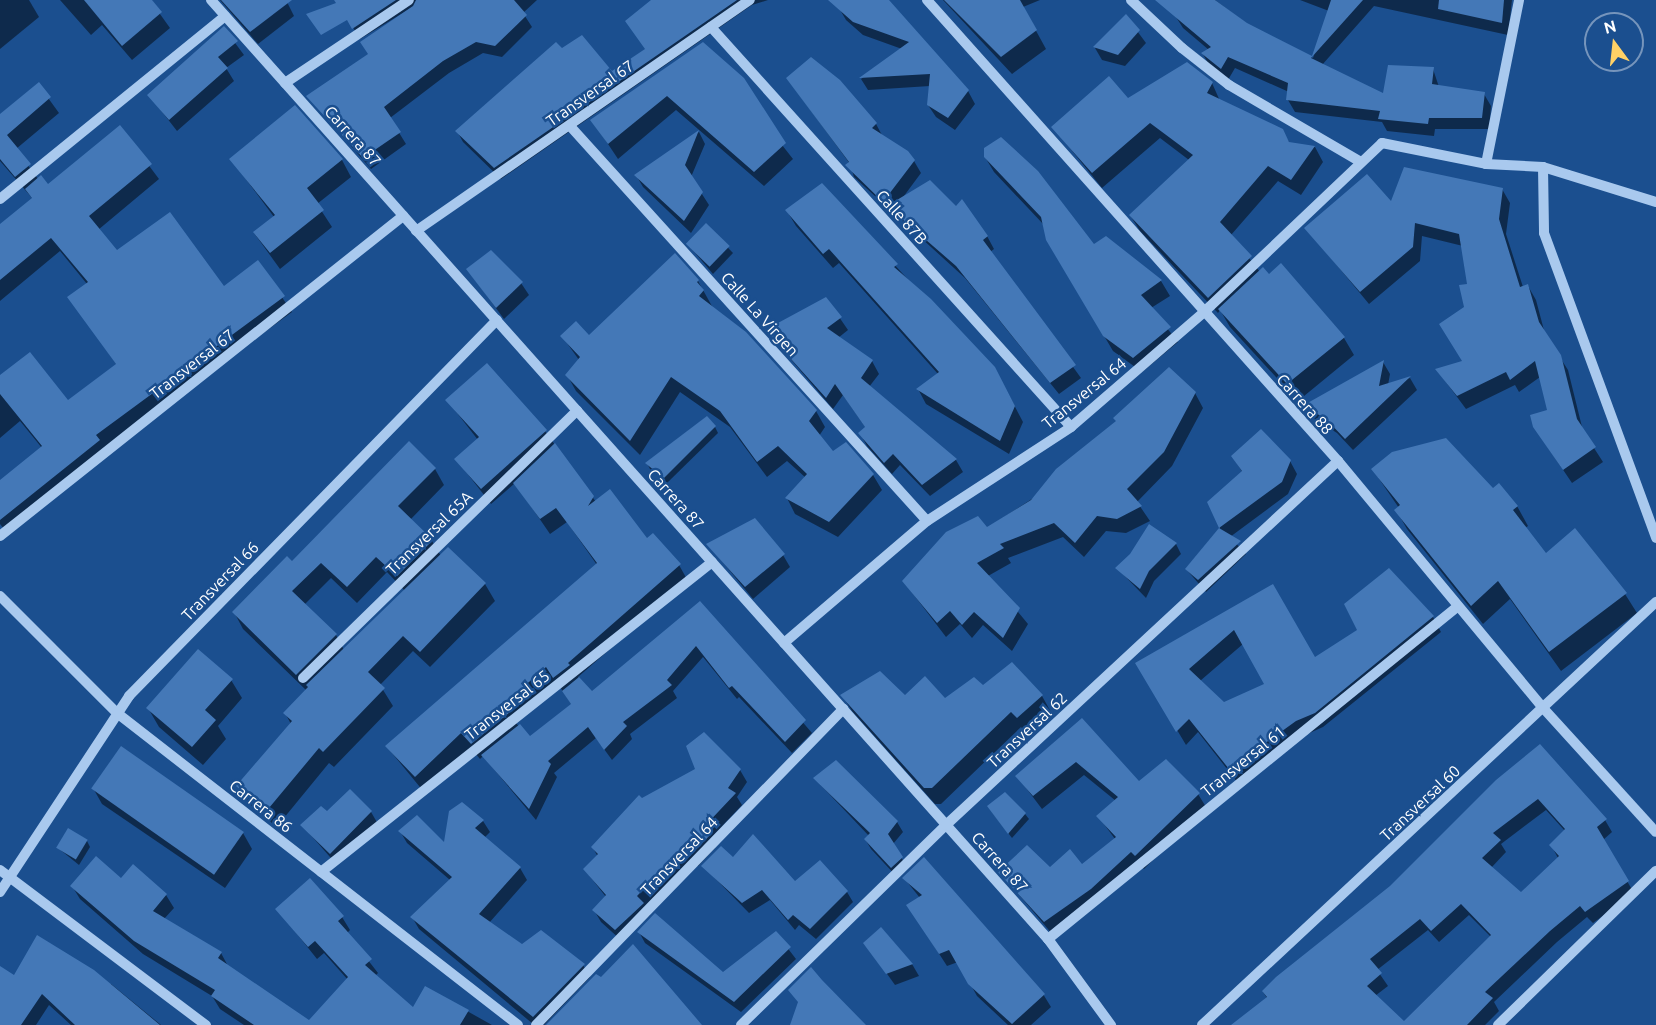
<!DOCTYPE html>
<html>
<head>
<meta charset="utf-8">
<style>
  body { margin:0 }
  #map { position:relative; width:1656px; height:1025px; overflow:hidden; background:#1b4f8f; font-family:Ubuntu,sans-serif }
  div>[style] { position:absolute }
  [style*='--x'] { left:calc(var(--x)*1px); top:calc(var(--y)*1px); width:calc(var(--w)*1px); rotate:calc(var(--a)*1deg) }
  .shadow>* { inset:0; background:#0007 }
  .building>* { inset:0; background:#4478b7; transform-origin:0 0 }
  .minor>* { height:10px; margin:-5px; padding:0 5px; transform-origin:5px; border-radius:5px; background:#a9c9ee }
  span { translate:-50% -50%; white-space:nowrap; text-align:center; line-height:1.15; -webkit-text-stroke:5px #1b4f8f; paint-order:stroke }
  .street-label { font-size:16px; color:#fff }
  .north { position:absolute; left:1584px; top:12px; width:60px; height:60px; box-sizing:border-box; background:#1b4f8f; border:2px solid #7695bc; border-radius:50%; rotate:345deg; font-size:16px; font-weight:700; line-height:24px; text-align:center; color:#fff }
  .north::after { content:''; display:block; margin:auto; width:21px; height:27px; background:#ffd166; clip-path:polygon(50% 0,100% 100%,50% 72%,0 100%) }
</style>
</head>
<body>
<div id="map">
  <div class="shadow">
    <i style="clip-path:polygon(0 0,29px 0,39px 17px,0 49px)"></i>
    <i style="clip-path:polygon(60px 0,150px 0,170px 28px,132px 60px,102px 25px,91px 35px)"></i>
    <i style="clip-path:polygon(220px 0,286px 0,294px 16px,258px 44px)"></i>
    <i style="clip-path:polygon(353px 0,537px 0,523px 13px,532px 27px,502px 57px,483px 53px,449px 73px,390px 118px,406px 144px,371px 169px,308px 96px,369px 54px,416px 5px,360px 39px,343px 11px)"></i>
    <i style="clip-path:polygon(653px 0,768px 0,752px 5px,501px 179px,463px 142px,457px 131px,562px 50px,611px 73px,646px 50px)"></i>
    <i style="clip-path:polygon(850px 0,887px 0,968px 91px,975px 104px,955px 130px,936px 117px,928px 105px,930px 86px,868px 90px,861px 79px,902px 49px,863px 35px,846px 20px,839px 8px)"></i>
    <i style="clip-path:polygon(943px 0,1040px 0,1023px 7px,1046px 49px,1012px 74px)"></i>
    <i style="clip-path:polygon(1193px 0,1215px 0,1247px 24px,1313px 58px,1329px 11px,1300px 0,1512px 0,1508px 35px,1374px 6px,1322px 65px,1384px 95px,1433px 69px,1439px 87px,1484px 94px,1491px 106px,1489px 129px,1435px 129px,1434px 136px,1387px 131px,1382px 122px,1295px 112px,1288px 100px,1289px 92px,1235px 68px,1228px 80px,1209px 65px,1203px 54px,1209px 50px,1183px 28px,1176px 17px)"></i>
    <i style="clip-path:polygon(1126px 16px,1146px 43px,1125px 66px,1102px 60px,1095px 48px)"></i>
    <i style="clip-path:polygon(224px 28px,244px 55px,226px 68px,234px 81px,177px 131px,149px 95px)"></i>
    <i style="clip-path:polygon(703px 44px,793px 159px,764px 186px,676px 110px,618px 159px,592px 120px)"></i>
    <i style="clip-path:polygon(788px 79px,876px 124px,883px 137px,914px 161px,921px 173px,901px 200px,956px 208px,987px 236px,994px 249px,990px 252px,1081px 378px,1059px 394px,965px 278px,854px 177px,850px 164px)"></i>
    <i style="clip-path:polygon(1212px 83px,1220px 101px,1282px 130px,1290px 144px,1315px 147px,1323px 162px,1301px 195px,1278px 181px,1231px 235px,1260px 272px,1344px 338px,1354px 355px,1298px 401px,1230px 327px,1220px 310px,1218px 313px,1140px 231px,1130px 215px,1189px 160px,1160px 138px,1102px 188px,1053px 127px,1128px 100px)"></i>
    <i style="clip-path:polygon(38px 84px,59px 113px,16px 149px,38px 179px,48px 186px,120px 127px,159px 179px,98px 230px,117px 252px,223px 288px,258px 262px,292px 312px,104px 449px,8px 534px,0 524px,0 482px,42px 448px,20px 421px,0 438px,0 379px,67px 402px,117px 365px,69px 297px,87px 284px,60px 251px,0 301px,0 231px,33px 199px,0 161px,0 116px)"></i>
    <i style="clip-path:polygon(295px 107px,342px 160px,351px 177px,317px 204px,332px 227px,280px 269px,254px 233px,274px 217px,231px 159px)"></i>
    <i style="clip-path:polygon(699px 132px,705px 144px,691px 177px,709px 205px,691px 233px,643px 187px,636px 175px)"></i>
    <i style="clip-path:polygon(985px 157px,1094px 246px,1106px 238px,1161px 281px,1170px 296px,1151px 308px,1178px 342px,1142px 372px,1113px 351px,1047px 239px,1044px 225px,994px 172px)"></i>
    <i style="clip-path:polygon(822px 185px,1003px 384px,1023px 422px,1009px 454px,926px 404px,918px 389px,938px 374px,839px 263px,833px 268px,796px 226px,787px 211px)"></i>
    <i style="clip-path:polygon(1502px 189px,1510px 203px,1506px 234px,1523px 287px,1528px 286px,1536px 300px,1545px 334px,1568px 370px,1583px 431px,1603px 462px,1572px 483px,1534px 427px,1549px 411px,1540px 377px,1519px 392px,1515px 385px,1466px 409px,1437px 370px,1464px 362px,1468px 285px,1463px 246px,1422px 236px,1420px 261px,1369px 304px,1306px 228px,1392px 204px)"></i>
    <i style="clip-path:polygon(706px 225px,733px 253px,713px 274px,691px 248px)"></i>
    <i style="clip-path:polygon(468px 270px,521px 283px,529px 295px,504px 319px)"></i>
    <i style="clip-path:polygon(698px 281px,713px 308px,816px 411px,825px 427px,819px 436px,833px 453px,873px 475px,882px 490px,838px 537px,795px 514px,787px 498px,806px 478px,787px 461px,767px 477px,730px 427px,680px 392px,640px 455px,576px 391px,567px 375px,579px 360px,562px 336px,589px 337px)"></i>
    <i style="clip-path:polygon(826px 298px,848px 330px,838px 338px,872px 361px,879px 374px,869px 387px,956px 460px,963px 472px,930px 496px,900px 465px,892px 474px,867px 446px,860px 433px,866px 428px,843px 395px,833px 409px,767px 331px)"></i>
    <i style="clip-path:polygon(1383px 362px,1390px 374px,1388px 385px,1410px 378px,1417px 390px,1353px 450px,1337px 433px,1312px 417px,1306px 405px)"></i>
    <i style="clip-path:polygon(1195px 393px,1203px 408px,1172px 466px,1137px 502px,1150px 521px,1126px 533px,1106px 531px,1084px 557px,1063px 537px,1008px 558px,1011px 563px,988px 576px,1028px 624px,1012px 651px,983px 625px,972px 638px,960px 624px,946px 637px,904px 582px)"></i>
    <i style="clip-path:polygon(evenodd,447px 400px,545px 431px,596px 502px,679px 565px,688px 581px,578px 677px,591px 693px,700px 603px,812px 733px,792px 753px,739px 697px,737px 699px,703px 657px,673px 691px,677px 698px,630px 734px,632px 739px,612px 760px,596px 738px,554px 773px,557px 777px,536px 820px,483px 756px,480px 759px,471px 748px,424px 792px,387px 747px,597px 565px,567px 522px,550px 534px,515px 483px,491px 504px,456px 459px,478px 440px,447px 400px,556px 681px,572px 705px,530px 738px,513px 720px,556px 681px)"></i>
    <i style="clip-path:polygon(715px 427px,718px 433px,667px 483px,650px 469px,647px 463px)"></i>
    <i style="clip-path:polygon(1233px 457px,1290px 461px,1297px 474px,1288px 494px,1230px 537px,1246px 554px,1206px 592px,1186px 569px,1220px 528px,1209px 503px,1243px 473px)"></i>
    <i style="clip-path:polygon(evenodd,435px 469px,444px 485px,410px 520px,432px 541px,441px 556px,448px 549px,485px 584px,495px 601px,430px 667px,413px 651px,380px 685px,393px 706px,334px 767px,329px 763px,279px 824px,274px 819px,272px 823px,248px 803px,238px 786px,291px 724px,285px 713px,307px 691px,243px 629px,234px 612px,292px 563px,435px 469px,387px 572px,405px 591px,344px 650px,336px 635px,304px 605px,331px 578px,357px 603px,387px 572px)"></i>
    <i style="clip-path:polygon(1373px 470px,1493px 490px,1517px 506px,1528px 526px,1525px 528px,1546px 555px,1625px 594px,1637px 613px,1561px 671px,1510px 599px,1483px 624px,1407px 529px,1396px 510px,1399px 508px)"></i>
    <i style="clip-path:polygon(1149px 526px,1176px 544px,1181px 554px,1154px 581px,1146px 598px,1117px 568px,1131px 555px)"></i>
    <i style="clip-path:polygon(708px 544px,783px 555px,790px 567px,753px 599px)"></i>
    <i style="clip-path:polygon(evenodd,1272px 586px,1314px 659px,1433px 617px,1441px 632px,1323px 727px,1305px 735px,1238px 783px,1198px 732px,1186px 745px,1137px 663px,1272px 586px,1243px 644px,1266px 685px,1224px 704px,1200px 681px,1243px 644px)"></i>
    <i style="clip-path:polygon(231px 680px,242px 698px,218px 726px,226px 739px,203px 765px,159px 727px,148px 708px)"></i>
    <i style="clip-path:polygon(983px 687px,1042px 696px,1051px 712px,1027px 734px,1021px 727px,941px 804px,935px 804px,852px 711px,842px 695px,945px 700px)"></i>
    <i style="clip-path:polygon(1081px 720px,1139px 783px,1198px 794px,1206px 807px,1144px 869px,1140px 865px,1053px 935px,1000px 872px,1082px 866px,1115px 839px,1098px 816px,1116px 801px,1084px 775px,1042px 809px,1017px 776px)"></i>
    <i style="clip-path:polygon(740px 770px,747px 782px,737px 797px,742px 805px,710px 839px,715px 848px,698px 866px,691px 859px,645px 907px,650px 915px,622px 941px,601px 922px,594px 910px,606px 897px,585px 870px,598px 857px,593px 848px,641px 800px)"></i>
    <i style="clip-path:polygon(815px 779px,897px 822px,903px 832px,893px 844px,907px 867px,897px 877px,871px 849px,865px 839px,869px 836px)"></i>
    <i style="clip-path:polygon(evenodd,1497px 781px,1605px 820px,1612px 832px,1603px 840px,1634px 893px,1593px 923px,1587px 917px,1557px 942px,1494px 1002px,1499px 1011px,1485px 1025px,1235px 1025px,1267px 998px,1263px 992px,1391px 887px,1497px 781px,1546px 810px,1565px 831px,1551px 845px,1558px 858px,1521px 894px,1491px 868px,1506px 852px,1501px 844px,1546px 810px,1497px 781px,1469px 915px,1491px 937px,1404px 1023px,1375px 996px,1388px 986px,1377px 970px,1428px 930px,1439px 942px,1469px 915px)"></i>
    <i style="clip-path:polygon(93px 788px,243px 833px,252px 849px,225px 888px,102px 804px)"></i>
    <i style="clip-path:polygon(371px 812px,378px 824px,337px 865px,302px 825px,327px 813px)"></i>
    <i style="clip-path:polygon(992px 812px,1025px 814px,1029px 819px,1012px 838px)"></i>
    <i style="clip-path:polygon(483px 821px,490px 832px,484px 838px,520px 868px,527px 880px,489px 923px,522px 946px,583px 965px,590px 977px,544px 1025px,537px 1019px,533px 1024px,419px 929px,412px 917px,450px 880px,407px 843px,400px 831px,445px 845px)"></i>
    <i style="clip-path:polygon(87px 841px,90px 847px,79px 865px,58px 848px)"></i>
    <i style="clip-path:polygon(734px 859px,795px 883px,847px 892px,853px 902px,816px 939px,799px 925px,795px 930px,770px 900px,749px 913px,703px 866px)"></i>
    <i style="clip-path:polygon(904px 878px,1043px 994px,1051px 1007px,1031px 1025px,1008px 1025px,977px 996px,958px 962px,947px 966px,916px 918px,920px 898px)"></i>
    <i style="clip-path:polygon(122px 880px,166px 895px,174px 908px,164px 919px,221px 953px,229px 968px,309px 1021px,348px 980px,324px 953px,317px 959px,277px 909px,342px 917px,350px 930px,347px 933px,378px 973px,375px 976px,414px 1009px,426px 988px,492px 1025px,244px 1025px,220px 1009px,212px 996px,143px 954px,80px 899px,72px 886px)"></i>
    <i style="clip-path:polygon(880px 929px,912px 964px,919px 976px,895px 985px,865px 943px)"></i>
    <i style="clip-path:polygon(639px 932px,723px 974px,776px 933px,796px 959px,741px 1012px,645px 943px)"></i>
    <i style="clip-path:polygon(15px 977px,111px 984px,161px 1025px,71px 1025px,49px 1005px,36px 1025px,0 1025px,0 980px)"></i>
  </div>
  <div class="building">
    <i style="clip-path:polygon(84px 0,152px 0,162px 12px,122px 46px)"></i>
    <i style="clip-path:polygon(221px 0,292px 0,250px 32px)"></i>
    <i style="clip-path:polygon(334px 0,396px 0,352px 29px,347px 20px,321px 35px,306px 14px,336px 3px)"></i>
    <i style="clip-path:polygon(416px 0,514px 0,527px 15px,495px 46px,476px 42px,443px 61px,384px 107px,401px 132px,363px 158px,306px 96px,368px 54px,360px 42px,413px 6px)"></i>
    <i style="clip-path:polygon(651px 0,737px 0,494px 168px,455px 131px,556px 42px,562px 48px,582px 35px,612px 71px,645px 49px,625px 21px)"></i>
    <i style="clip-path:polygon(828px 0,889px 0,969px 90px,948px 118px,927px 105px,930px 74px,859px 78px,909px 42px,853px 22px)"></i>
    <i style="clip-path:polygon(944px 0,1020px 0,1037px 30px,1001px 57px)"></i>
    <i style="clip-path:polygon(1155px 0,1215px 0,1247px 23px,1312px 56px,1331px 0,1363px 0,1311px 58px,1383px 93px,1388px 65px,1434px 67px,1432px 84px,1485px 92px,1482px 118px,1429px 118px,1428px 124px,1378px 119px,1380px 111px,1286px 100px,1288px 83px,1228px 57px,1221px 69px,1201px 53px,1211px 47px)"></i>
    <i style="clip-path:polygon(1439px 0,1504px 0,1502px 23px,1438px 9px)"></i>
    <i style="clip-path:polygon(1126px 14px,1140px 30px,1118px 55px,1093px 47px)"></i>
    <i style="clip-path:polygon(224px 26px,238px 41px,218px 57px,228px 68px,169px 120px,147px 95px)"></i>
    <i style="clip-path:polygon(703px 42px,744px 78px,786px 143px,754px 172px,667px 96px,608px 144px,590px 120px)"></i>
    <i style="clip-path:polygon(811px 57px,840px 80px,877px 123px,872px 128px,908px 151px,915px 160px,883px 202px,845px 165px,849px 162px,786px 78px)"></i>
    <i style="clip-path:polygon(1187px 62px,1213px 82px,1207px 93px,1283px 129px,1289px 142px,1315px 146px,1291px 180px,1268px 166px,1220px 222px,1252px 256px,1208px 298px,1129px 215px,1193px 155px,1150px 123px,1092px 173px,1051px 127px,1109px 76px,1128px 98px)"></i>
    <i style="clip-path:polygon(39px 82px,51px 97px,7px 135px,31px 164px,15px 177px,0 159px,0 114px)"></i>
    <i style="clip-path:polygon(295px 105px,343px 159px,307px 188px,324px 210px,270px 253px,253px 232px,275px 215px,229px 159px)"></i>
    <i style="clip-path:polygon(120px 125px,152px 164px,89px 216px,117px 250px,170px 212px,224px 286px,258px 260px,285px 296px,96px 435px,100px 440px,0 520px,0 480px,42px 446px,0 394px,0 375px,30px 352px,68px 400px,116px 364px,67px 297px,88px 282px,51px 238px,0 280px,0 224px,32px 198px,25px 189px,41px 175px,48px 184px)"></i>
    <i style="clip-path:polygon(699px 130px,685px 165px,703px 192px,684px 221px,634px 175px)"></i>
    <i style="clip-path:polygon(1001px 137px,1038px 171px,1094px 244px,1106px 236px,1162px 280px,1141px 295px,1171px 327px,1133px 358px,1103px 336px,1046px 240px,1041px 217px,984px 157px,984px 148px)"></i>
    <i style="clip-path:polygon(1404px 167px,1503px 188px,1499px 219px,1520px 287px,1528px 284px,1539px 322px,1561px 355px,1577px 419px,1596px 447px,1563px 470px,1533px 427px,1530px 415px,1547px 410px,1535px 361px,1510px 380px,1506px 372px,1457px 396px,1435px 369px,1462px 361px,1439px 324px,1464px 307px,1459px 285px,1467px 284px,1459px 234px,1415px 223px,1413px 247px,1360px 292px,1304px 228px,1367px 174px,1391px 201px)"></i>
    <i style="clip-path:polygon(930px 180px,956px 206px,962px 199px,988px 236px,983px 240px,1076px 365px,1050px 383px,956px 266px,887px 206px)"></i>
    <i style="clip-path:polygon(822px 183px,898px 264px,894px 267px,931px 299px,995px 367px,1015px 406px,1000px 441px,916px 389px,939px 372px,829px 249px,823px 254px,785px 210px)"></i>
    <i style="left:706px;top:223px;width:33px;height:29px;rotate:44deg"></i>
    <i style="clip-path:polygon(491px 250px,523px 282px,496px 308px,466px 269px)"></i>
    <i style="clip-path:polygon(675px 253px,699px 280px,697px 282px,704px 290px,699px 296px,746px 332px,817px 410px,809px 421px,833px 451px,846px 442px,874px 474px,829px 522px,785px 498px,807px 474px,778px 446px,757px 462px,720px 411px,671px 377px,630px 441px,565px 375px,580px 357px,560px 336px,576px 321px,589px 335px)"></i>
    <i style="clip-path:polygon(1281px 263px,1345px 337px,1287px 384px,1218px 309px,1263px 267px,1269px 274px)"></i>
    <i style="clip-path:polygon(826px 297px,842px 317px,827px 328px,873px 360px,861px 378px,957px 459px,922px 485px,893px 454px,884px 463px,858px 433px,865px 427px,835px 384px,826px 398px,765px 330px)"></i>
    <i style="clip-path:polygon(1384px 360px,1379px 386px,1411px 376px,1345px 439px,1328px 421px,1304px 405px)"></i>
    <i style="clip-path:polygon(487px 363px,547px 430px,481px 489px,454px 459px,479px 437px,445px 400px)"></i>
    <i style="clip-path:polygon(1169px 367px,1196px 392px,1164px 452px,1127px 489px,1142px 506px,1117px 519px,1097px 516px,1075px 543px,1054px 523px,1000px 544px,1004px 548px,977px 563px,1020px 608px,1003px 638px,974px 612px,962px 625px,950px 611px,937px 623px,902px 581px,946px 532px,978px 516px,987px 527px,1031px 500px,1056px 469px,1116px 421px,1113px 418px)"></i>
    <i style="clip-path:polygon(707px 416px,716px 426px,664px 478px,645px 463px)"></i>
    <i style="clip-path:polygon(1261px 429px,1291px 460px,1282px 482px,1219px 528px,1207px 502px,1242px 471px,1231px 456px)"></i>
    <i style="clip-path:polygon(1446px 438px,1493px 488px,1499px 483px,1518px 506px,1513px 510px,1546px 553px,1575px 528px,1627px 593px,1549px 652px,1498px 581px,1471px 606px,1394px 510px,1400px 505px,1371px 469px,1392px 452px)"></i>
    <i style="clip-path:polygon(409px 441px,436px 468px,398px 506px,433px 540px,397px 576px,376px 557px,347px 587px,321px 563px,292px 591px,337px 634px,296px 675px,232px 612px,287px 556px,292px 561px)"></i>
    <i style="clip-path:polygon(555px 443px,594px 496px,588px 506px,610px 489px,647px 538px,653px 533px,681px 564px,568px 663px,570px 665px,553px 678px,546px 667px,504px 704px,510px 712px,471px 744px,461px 733px,415px 777px,385px 746px,597px 563px,556px 508px,540px 519px,513px 483px)"></i>
    <i style="clip-path:polygon(755px 518px,785px 554px,745px 587px,706px 544px)"></i>
    <i style="clip-path:polygon(1149px 524px,1177px 543px,1149px 571px,1140px 589px,1115px 568px,1130px 554px)"></i>
    <i style="clip-path:polygon(1219px 528px,1241px 541px,1198px 580px,1185px 569px)"></i>
    <i style="clip-path:polygon(448px 547px,486px 583px,420px 652px,403px 636px,368px 672px,385px 688px,323px 752px,319px 748px,269px 808px,264px 804px,262px 808px,236px 786px,292px 721px,283px 713px,308px 687px,306px 685px)"></i>
    <i style="clip-path:polygon(evenodd,1389px 568px,1434px 616px,1315px 713px,1296px 721px,1229px 769px,1189px 719px,1176px 732px,1135px 663px,1273px 584px,1315px 657px,1357px 630px,1344px 604px,1389px 568px,1234px 630px,1264px 684px,1224px 702px,1189px 669px,1234px 630px)"></i>
    <i style="clip-path:polygon(700px 601px,806px 720px,785px 742px,732px 686px,729px 688px,696px 646px,667px 680px,672px 685px,623px 722px,627px 726px,604px 750px,588px 727px,548px 761px,551px 764px,529px 809px,481px 755px,520px 724px,530px 736px,571px 704px,562px 691px,579px 677px,592px 691px)"></i>
    <i style="clip-path:polygon(198px 649px,233px 679px,205px 710px,216px 720px,192px 747px,146px 708px)"></i>
    <i style="clip-path:polygon(1012px 662px,1043px 695px,1017px 718px,1011px 712px,932px 788px,924px 788px,840px 695px,880px 671px,905px 695px,925px 676px,945px 698px,974px 677px,983px 685px)"></i>
    <i style="clip-path:polygon(1082px 718px,1139px 781px,1166px 759px,1200px 793px,1135px 856px,1131px 852px,1091px 889px,1044px 922px,998px 872px,1027px 845px,1050px 867px,1070px 849px,1082px 864px,1116px 837px,1096px 816px,1118px 797px,1076px 762px,1033px 796px,1015px 776px)"></i>
    <i style="clip-path:polygon(704px 732px,741px 769px,728px 788px,736px 793px,702px 829px,710px 835px,690px 856px,683px 849px,637px 896px,644px 903px,615px 930px,592px 910px,606px 895px,583px 869px,598px 854px,591px 847px,639px 795px,642px 798px,695px 769px,686px 746px)"></i>
    <i style="clip-path:polygon(evenodd,1540px 744px,1607px 819px,1597px 827px,1629px 881px,1585px 912px,1580px 906px,1550px 931px,1485px 992px,1493px 998px,1467px 1025px,1231px 1025px,1267px 997px,1262px 991px,1276px 977px,1390px 886px,1496px 780px,1540px 744px,1538px 799px,1565px 829px,1549px 845px,1559px 856px,1521px 892px,1482px 858px,1501px 840px,1493px 833px,1538px 799px,1540px 744px,1461px 904px,1491px 935px,1404px 1021px,1367px 986px,1382px 973px,1370px 959px,1420px 919px,1431px 931px,1461px 904px)"></i>
    <i style="left:121px;top:746px;width:150px;height:52px;rotate:35deg"></i>
    <i style="clip-path:polygon(836px 760px,898px 821px,888px 834px,903px 857px,891px 868px,864px 839px,870px 833px,813px 778px)"></i>
    <i style="clip-path:polygon(350px 789px,372px 811px,330px 854px,300px 825px,321px 806px,327px 811px)"></i>
    <i style="clip-path:polygon(1005px 792px,1026px 813px,1008px 834px,987px 806px)"></i>
    <i style="clip-path:polygon(462px 802px,484px 820px,475px 828px,521px 867px,479px 914px,522px 944px,541px 930px,585px 964px,533px 1017px,410px 917px,452px 877px,398px 831px,417px 815px,444px 842px,449px 811px)"></i>
    <i style="left:68px;top:828px;width:23px;height:23px;rotate:31deg"></i>
    <i style="clip-path:polygon(753px 834px,795px 881px,820px 860px,848px 891px,810px 929px,793px 915px,788px 920px,762px 890px,742px 903px,701px 866px,721px 846px,733px 857px)"></i>
    <i style="clip-path:polygon(96px 856px,121px 878px,133px 864px,167px 894px,153px 911px,222px 952px,218px 958px,309px 1020px,348px 977px,315px 941px,308px 947px,275px 909px,310px 878px,344px 916px,338px 921px,372px 959px,365px 965px,413px 1007px,425px 986px,469px 1010px,460px 1025px,254px 1025px,211px 996px,215px 990px,134px 941px,70px 886px)"></i>
    <i style="clip-path:polygon(924px 857px,1045px 994px,1012px 1024px,968px 984px,949px 950px,939px 954px,906px 905px,922px 895px,902px 878px)"></i>
    <i style="clip-path:polygon(655px 913px,723px 972px,776px 931px,791px 947px,734px 1002px,637px 932px)"></i>
    <i style="clip-path:polygon(881px 927px,913px 964px,886px 974px,863px 943px)"></i>
    <i style="clip-path:polygon(37px 935px,94px 970px,160px 1025px,75px 1025px,42px 994px,21px 1025px,0 1025px,0 966px,14px 975px)"></i>
    <i style="clip-path:polygon(633px 944px,702px 1025px,546px 1025px,596px 974px,601px 977px)"></i>
    <i style="clip-path:polygon(811px 967px,822px 980px,866px 1025px,790px 1025px,798px 1002px,788px 990px)"></i>
  </div>
  <div class="minor">
    <i style="--x:211;--y:0;--w:1258;--a:48.29"></i>
    <i style="--x:1048;--y:939;--w:107;--a:53.8"></i>
    <i style="--x:927;--y:0;--w:618;--a:48.28"></i>
    <i style="--x:1338;--y:461;--w:322;--a:50.3"></i>
    <i style="--x:1544;--y:709;--w:166;--a:47.7"></i>
    <i style="--x:1131;--y:0;--w:70;--a:43.3"></i>
    <i style="--x:1182;--y:48;--w:60;--a:38.2"></i>
    <i style="--x:1229;--y:85;--w:151;--a:30.3"></i>
    <i style="--x:711;--y:27;--w:538;--a:48.01"></i>
    <i style="--x:285;--y:83;--w:149;--a:-33.8"></i>
    <i style="--x:570;--y:126;--w:532;--a:47.89"></i>
    <i style="--x:1486;--y:164;--w:167;--a:-78.6"></i>
    <i style="--x:1543;--y:167;--w:66;--a:89.1"></i>
    <i style="--x:1544;--y:233;--w:325;--a:69.8"></i>
    <i style="--x:0;--y:199;--w:290;--a:-39.1"></i>
    <i style="--x:416;--y:231;--w:406;--a:-34.7"></i>
    <i style="--x:0;--y:536;--w:515;--a:-38.45"></i>
    <i style="--x:0;--y:596;--w:165;--a:45"></i>
    <i style="--x:117;--y:713;--w:508;--a:37.88"></i>
    <i style="--x:784;--y:643;--w:188;--a:-40.5"></i>
    <i style="--x:927;--y:521;--w:172;--a:-33.1"></i>
    <i style="--x:1071;--y:427;--w:174;--a:-40.8"></i>
    <i style="--x:1203;--y:313;--w:247;--a:-43.5"></i>
    <i style="--x:1382;--y:143;--w:106;--a:11.4"></i>
    <i style="--x:1486;--y:164;--w:57;--a:3"></i>
    <i style="--x:1543;--y:167;--w:118;--a:17.2"></i>
    <i style="--x:303;--y:678;--w:383;--a:-44.3"></i>
    <i style="--x:0;--y:870;--w:258;--a:37"></i>
    <i style="--x:321;--y:872;--w:499;--a:-38.4"></i>
    <i style="--x:0;--y:892;--w:235;--a:-56.6"></i>
    <i style="--x:129;--y:696;--w:526;--a:-45.62"></i>
    <i style="--x:1048;--y:939;--w:527;--a:-39.07"></i>
    <i style="--x:536;--y:1025;--w:441;--a:-45.8"></i>
    <i style="--x:741;--y:1025;--w:286;--a:-44.3"></i>
    <i style="--x:946;--y:825;--w:535;--a:-42.88"></i>
    <i style="--x:1202;--y:1025;--w:621;--a:-42.98"></i>
    <i style="--x:1498;--y:1025;--w:221;--a:-44.3"></i>
  </div>
  <div class="street-label">
    <span style="left:590px;top:93px;rotate:-35deg">Transversal 67</span>
    <span style="left:353px;top:136px;rotate:48deg">Carrera 87</span>
    <span style="left:902px;top:217px;rotate:48deg">Calle 87B</span>
    <span style="left:760px;top:314px;rotate:48deg">Calle La Virgen</span>
    <span style="left:192px;top:364px;rotate:-38deg">Transversal 67</span>
    <span style="left:1084px;top:393px;rotate:-39deg">Transversal 64</span>
    <span style="left:1305px;top:404px;rotate:48deg">Carrera 88</span>
    <span style="left:676px;top:499px;rotate:48deg">Carrera 87</span>
    <span style="left:429px;top:533px;rotate:-44deg">Transversal 65A</span>
    <span style="left:220px;top:581px;rotate:-46deg">Transversal 66</span>
    <span style="left:507px;top:705px;rotate:-38deg">Transversal 65</span>
    <span style="left:1027px;top:730px;rotate:-43deg">Transversal 62</span>
    <span style="left:1243px;top:761px;rotate:-39deg">Transversal 61</span>
    <span style="left:1420px;top:803px;rotate:-43deg">Transversal 60</span>
    <span style="left:261px;top:806px;rotate:38deg">Carrera 86</span>
    <span style="left:679px;top:856px;rotate:-46deg">Transversal 64</span>
    <span style="left:1000px;top:862px;rotate:48deg">Carrera 87</span>
  </div>
  <div class="north">N</div>
</div>
</body>
</html>
